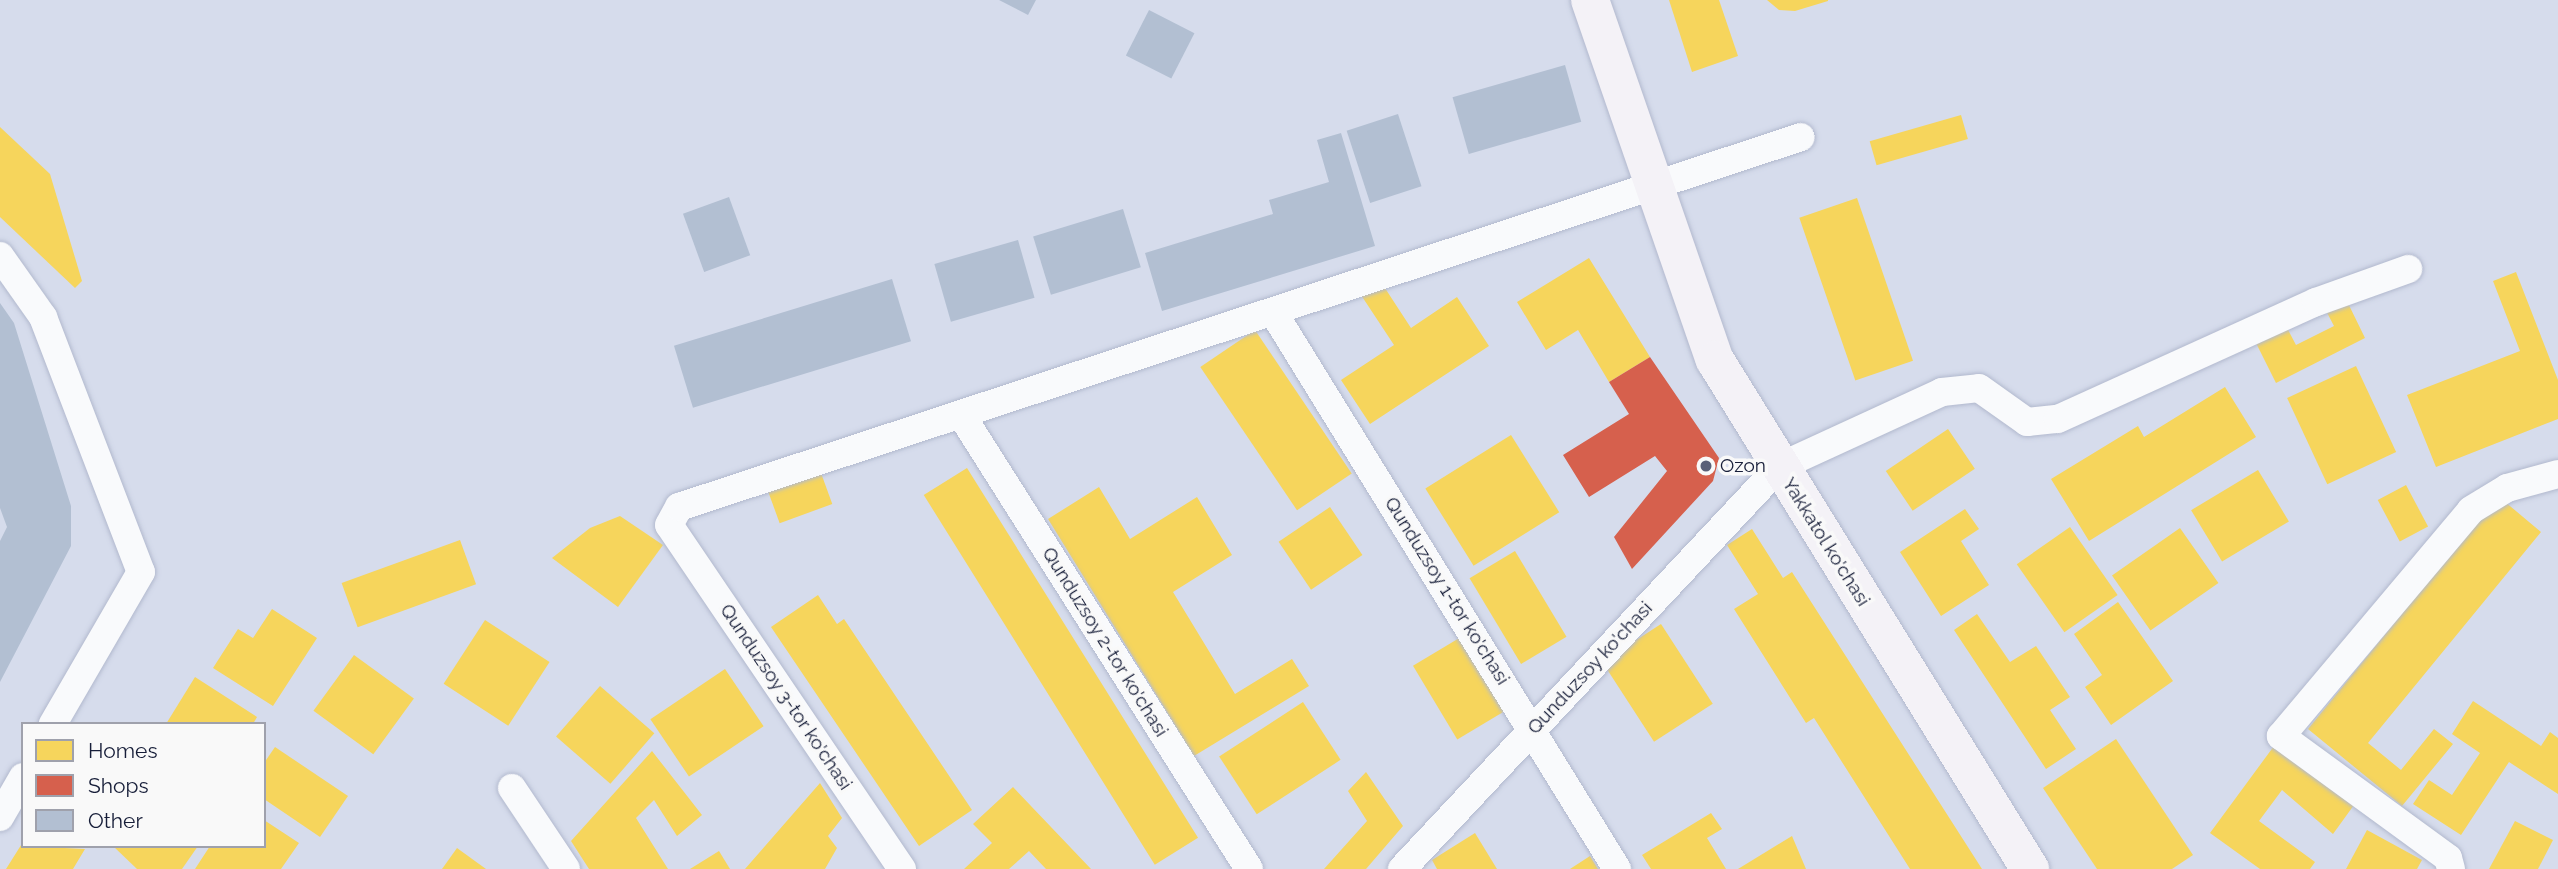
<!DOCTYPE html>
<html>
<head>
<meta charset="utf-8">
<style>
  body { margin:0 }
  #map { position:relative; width:2558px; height:869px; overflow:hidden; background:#d6dcec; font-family:Raleway,sans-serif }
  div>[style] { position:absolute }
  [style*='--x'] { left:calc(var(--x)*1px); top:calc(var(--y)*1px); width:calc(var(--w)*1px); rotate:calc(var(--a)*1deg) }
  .homes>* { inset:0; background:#f6d55c; transform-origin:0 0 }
  .shops>* { inset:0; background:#d6604d }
  .building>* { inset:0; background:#b2bfd2; transform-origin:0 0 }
  .roads { filter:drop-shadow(0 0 2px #b2b9ce) drop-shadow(0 0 2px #b2b9ce) }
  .street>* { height:28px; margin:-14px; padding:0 14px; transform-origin:14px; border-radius:14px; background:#f9fafc }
  .secondary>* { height:38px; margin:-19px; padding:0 19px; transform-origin:19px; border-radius:19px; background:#f4f2f7 }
  .dots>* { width:19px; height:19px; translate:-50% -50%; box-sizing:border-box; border:4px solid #f9f9f9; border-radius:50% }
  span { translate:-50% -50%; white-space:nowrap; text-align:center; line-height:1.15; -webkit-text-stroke:7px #f9f9f9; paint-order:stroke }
  .poi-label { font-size:19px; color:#171e39 }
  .left { translate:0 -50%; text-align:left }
  .street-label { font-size:19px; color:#171e39 }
  .legend { position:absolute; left:21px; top:722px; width:245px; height:126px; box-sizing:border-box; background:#f9f9f9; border:2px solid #9fa1ac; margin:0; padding:9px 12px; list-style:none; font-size:21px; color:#171e39 }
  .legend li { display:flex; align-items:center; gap:14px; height:35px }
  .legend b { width:35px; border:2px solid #9fa1ac }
</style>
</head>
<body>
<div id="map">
  <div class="homes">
    <i style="clip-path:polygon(1669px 0,1719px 0,1738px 56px,1692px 72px)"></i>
    <i style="clip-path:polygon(1767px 0,1828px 0,1828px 1px,1795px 11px,1779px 10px)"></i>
    <i style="left:1961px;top:115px;width:25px;height:95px;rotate:74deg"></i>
    <i style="clip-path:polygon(0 127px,50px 174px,82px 281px,75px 288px,0 217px)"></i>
    <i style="left:1857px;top:198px;width:172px;height:61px;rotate:71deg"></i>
    <i style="clip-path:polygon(1589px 258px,1650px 357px,1609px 382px,1578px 330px,1546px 350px,1517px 302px)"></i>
    <i style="clip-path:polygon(2516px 272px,2558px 380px,2558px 419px,2436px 467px,2407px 395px,2520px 351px,2493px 281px)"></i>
    <i style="clip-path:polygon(1381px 282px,1411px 328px,1457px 297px,1489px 346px,1370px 424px,1341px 380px,1394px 345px,1361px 295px)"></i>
    <i style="clip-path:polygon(2344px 295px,2365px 338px,2276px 383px,2254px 339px,2285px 324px,2296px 345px,2334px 326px,2323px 305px)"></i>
    <i style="left:1255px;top:330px;width:173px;height:66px;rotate:56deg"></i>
    <i style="left:2356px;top:366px;width:95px;height:76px;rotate:65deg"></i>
    <i style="clip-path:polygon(2225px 387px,2256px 437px,2089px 541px,2051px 479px,2138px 426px,2144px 437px)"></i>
    <i style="left:1948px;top:429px;width:48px;height:75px;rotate:56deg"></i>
    <i style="left:1511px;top:435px;width:91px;height:101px;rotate:58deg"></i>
    <i style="left:967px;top:468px;width:436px;height:51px;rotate:58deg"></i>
    <i style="left:2258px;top:470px;width:60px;height:78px;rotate:59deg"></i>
    <i style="left:821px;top:473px;width:33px;height:56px;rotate:70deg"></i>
    <i style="left:2406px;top:485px;width:47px;height:32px;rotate:62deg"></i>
    <i style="clip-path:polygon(1099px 487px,1130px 539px,1197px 497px,1232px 555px,1173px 592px,1235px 694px,1292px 659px,1309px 686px,1194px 756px,1048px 519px)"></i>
    <i style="clip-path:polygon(2498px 496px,2541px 532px,2368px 743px,2401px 770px,2434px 729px,2453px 744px,2402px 806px,2308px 729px)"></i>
    <i style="left:1330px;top:507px;width:58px;height:62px;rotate:56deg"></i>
    <i style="clip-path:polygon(1965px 509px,1979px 529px,1961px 541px,1989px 585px,1941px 616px,1900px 552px)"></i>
    <i style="clip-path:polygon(620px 516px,663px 545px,618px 607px,552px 558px,590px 528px)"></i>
    <i style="left:2070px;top:527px;width:83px;height:65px;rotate:55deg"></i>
    <i style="left:2180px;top:528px;width:67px;height:83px;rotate:55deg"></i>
    <i style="clip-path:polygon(1752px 529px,1783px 578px,1792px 572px,1982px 869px,1910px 869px,1814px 718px,1806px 723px,1734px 609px,1758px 594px,1727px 545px)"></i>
    <i style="left:460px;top:540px;width:47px;height:126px;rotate:70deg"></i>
    <i style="left:1515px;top:551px;width:100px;height:53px;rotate:59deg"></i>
    <i style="clip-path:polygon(818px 595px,837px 624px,844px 619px,972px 810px,919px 846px,771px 627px)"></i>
    <i style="clip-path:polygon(2118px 602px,2173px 681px,2111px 725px,2085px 687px,2102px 675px,2074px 634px)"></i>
    <i style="clip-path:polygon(272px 609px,317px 638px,273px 706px,213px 668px,238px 629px,253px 638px)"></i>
    <i style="clip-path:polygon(1977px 614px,2010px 662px,2036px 646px,2070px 697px,2050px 710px,2076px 749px,2046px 769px,1954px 630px)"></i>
    <i style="left:485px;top:620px;width:77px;height:76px;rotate:33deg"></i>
    <i style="left:1661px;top:624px;width:95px;height:70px;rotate:57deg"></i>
    <i style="left:1461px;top:637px;width:86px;height:56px;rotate:59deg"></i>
    <i style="left:354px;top:655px;width:74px;height:69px;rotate:36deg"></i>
    <i style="left:725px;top:669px;width:69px;height:90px;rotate:56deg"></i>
    <i style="clip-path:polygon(195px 677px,257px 717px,253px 724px,166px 724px)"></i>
    <i style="left:600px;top:686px;width:72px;height:67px;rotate:41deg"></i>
    <i style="clip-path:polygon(2473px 701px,2541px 746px,2550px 732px,2558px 738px,2558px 794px,2509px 762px,2461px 835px,2413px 804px,2429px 780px,2452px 795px,2480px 753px,2452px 734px)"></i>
    <i style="left:1303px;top:702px;width:69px;height:100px;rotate:57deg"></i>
    <i style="clip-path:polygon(2116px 739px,2193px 855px,2172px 869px,2097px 869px,2043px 788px)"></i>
    <i style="clip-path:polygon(2274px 746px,2354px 805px,2333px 834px,2282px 790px,2259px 821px,2315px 862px,2310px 869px,2260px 869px,2210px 833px)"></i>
    <i style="clip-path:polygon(275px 747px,348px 796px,320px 837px,264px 799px,264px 763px)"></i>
    <i style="clip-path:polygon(652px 751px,702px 815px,677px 836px,654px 800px,636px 818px,668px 869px,589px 869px,571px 841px)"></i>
    <i style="clip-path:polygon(1366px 772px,1403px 826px,1366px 869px,1324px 869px,1367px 821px,1348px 791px)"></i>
    <i style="clip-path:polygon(820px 783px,842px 818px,828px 836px,837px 848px,825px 869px,745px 869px)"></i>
    <i style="clip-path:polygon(1013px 787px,1091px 869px,1046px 869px,1029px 851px,1009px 869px,964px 869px,992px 843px,973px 824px)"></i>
    <i style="clip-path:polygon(1711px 813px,1722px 829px,1707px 838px,1726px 869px,1651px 869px,1642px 855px)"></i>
    <i style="clip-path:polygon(264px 820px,299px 843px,281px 869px,195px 869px,210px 846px,264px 846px)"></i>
    <i style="clip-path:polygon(2515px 821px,2553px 840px,2538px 869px,2489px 869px)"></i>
    <i style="clip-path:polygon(2367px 830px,2422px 860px,2417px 869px,2346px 869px)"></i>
    <i style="clip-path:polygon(1475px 833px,1497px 869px,1437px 869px,1432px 860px)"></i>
    <i style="clip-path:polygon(1792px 836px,1806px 869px,1738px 869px)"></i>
    <i style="clip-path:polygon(23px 842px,23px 846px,85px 849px,73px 869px,6px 869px)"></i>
    <i style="clip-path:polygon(113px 846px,198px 846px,182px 869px,137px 869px)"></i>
    <i style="clip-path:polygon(457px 848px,486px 869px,442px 869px)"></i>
    <i style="clip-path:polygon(719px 851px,730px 869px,690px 869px)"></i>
    <i style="clip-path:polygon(1590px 856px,1598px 869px,1570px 869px)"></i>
  </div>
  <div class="shops">
    <i style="clip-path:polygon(1650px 357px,1719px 458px,1713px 481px,1632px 569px,1614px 537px,1667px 471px,1655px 456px,1589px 497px,1563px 455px,1629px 414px,1609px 382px)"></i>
  </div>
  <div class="building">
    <i style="clip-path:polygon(999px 0,1036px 0,1028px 15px)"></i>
    <i style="left:1149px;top:10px;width:51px;height:51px;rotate:27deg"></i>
    <i style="left:1565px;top:65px;width:59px;height:117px;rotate:74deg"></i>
    <i style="left:1398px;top:114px;width:76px;height:54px;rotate:72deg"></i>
    <i style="clip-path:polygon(1341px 133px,1375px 246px,1162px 311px,1145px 253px,1273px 214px,1269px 200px,1329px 182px,1317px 140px)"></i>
    <i style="left:729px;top:197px;width:62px;height:49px;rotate:70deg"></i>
    <i style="left:1123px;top:209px;width:61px;height:94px;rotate:73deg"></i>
    <i style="left:1018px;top:240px;width:60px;height:87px;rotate:74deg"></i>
    <i style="left:892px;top:279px;width:65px;height:228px;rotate:73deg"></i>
    <i style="clip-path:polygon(0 303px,14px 323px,71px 506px,71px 546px,0 682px,0 541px,7px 527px,0 508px)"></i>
  </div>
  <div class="roads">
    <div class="street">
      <i style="--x:0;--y:256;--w:75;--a:54.8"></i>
      <i style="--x:43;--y:317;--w:273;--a:69"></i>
      <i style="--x:141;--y:572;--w:176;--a:120.1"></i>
      <i style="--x:1275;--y:315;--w:651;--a:58.31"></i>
      <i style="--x:962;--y:416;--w:536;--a:57.64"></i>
      <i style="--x:512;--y:788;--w:97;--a:56.3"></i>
      <i style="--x:0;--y:817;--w:46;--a:-60.1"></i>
      <i style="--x:902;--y:869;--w:415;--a:-124.1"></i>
      <i style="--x:669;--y:525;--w:21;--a:-61"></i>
      <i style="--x:679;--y:507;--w:1181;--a:-18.25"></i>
      <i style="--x:1402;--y:869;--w:551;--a:-46.84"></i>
      <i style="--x:1779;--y:467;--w:179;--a:-24.7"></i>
      <i style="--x:1942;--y:392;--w:37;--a:-6"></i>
      <i style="--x:1979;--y:388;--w:59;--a:35.3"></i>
      <i style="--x:2027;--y:422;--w:31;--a:-6"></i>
      <i style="--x:2058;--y:419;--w:283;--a:-24.4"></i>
      <i style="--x:2316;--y:302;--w:98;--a:-19.7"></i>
      <i style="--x:2451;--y:869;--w:11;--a:-105"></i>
      <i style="--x:2448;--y:858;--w:207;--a:-143.9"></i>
      <i style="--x:2281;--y:736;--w:295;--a:-49.9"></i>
      <i style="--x:2471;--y:510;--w:42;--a:-31.4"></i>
      <i style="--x:2507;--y:488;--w:53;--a:-15.4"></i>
    </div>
    <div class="secondary">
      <i style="--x:1590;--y:0;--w:381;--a:70.9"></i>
      <i style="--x:1715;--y:360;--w:599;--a:58.25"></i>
    </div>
  </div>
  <div class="dots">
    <i style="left:1706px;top:466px;background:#5a6078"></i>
  </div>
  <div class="poi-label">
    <span class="left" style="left:1720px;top:466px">Ozon</span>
  </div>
  <div class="street-label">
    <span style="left:1826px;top:542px;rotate:58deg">Yakkatol ko'chasi</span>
    <span style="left:1447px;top:591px;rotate:58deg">Qunduzsoy 1-tor ko'chasi</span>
    <span style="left:1105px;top:642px;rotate:58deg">Qunduzsoy 2-tor ko'chasi</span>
    <span style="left:1590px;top:668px;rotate:-47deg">Qunduzsoy ko'chasi</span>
    <span style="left:786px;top:697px;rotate:56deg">Qunduzsoy 3-tor ko'chasi</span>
  </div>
  <ul class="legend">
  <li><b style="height:19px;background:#f6d55c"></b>Homes</li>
  <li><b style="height:19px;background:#d6604d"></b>Shops</li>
  <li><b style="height:19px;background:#b2bfd2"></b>Other</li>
  </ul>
</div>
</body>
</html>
